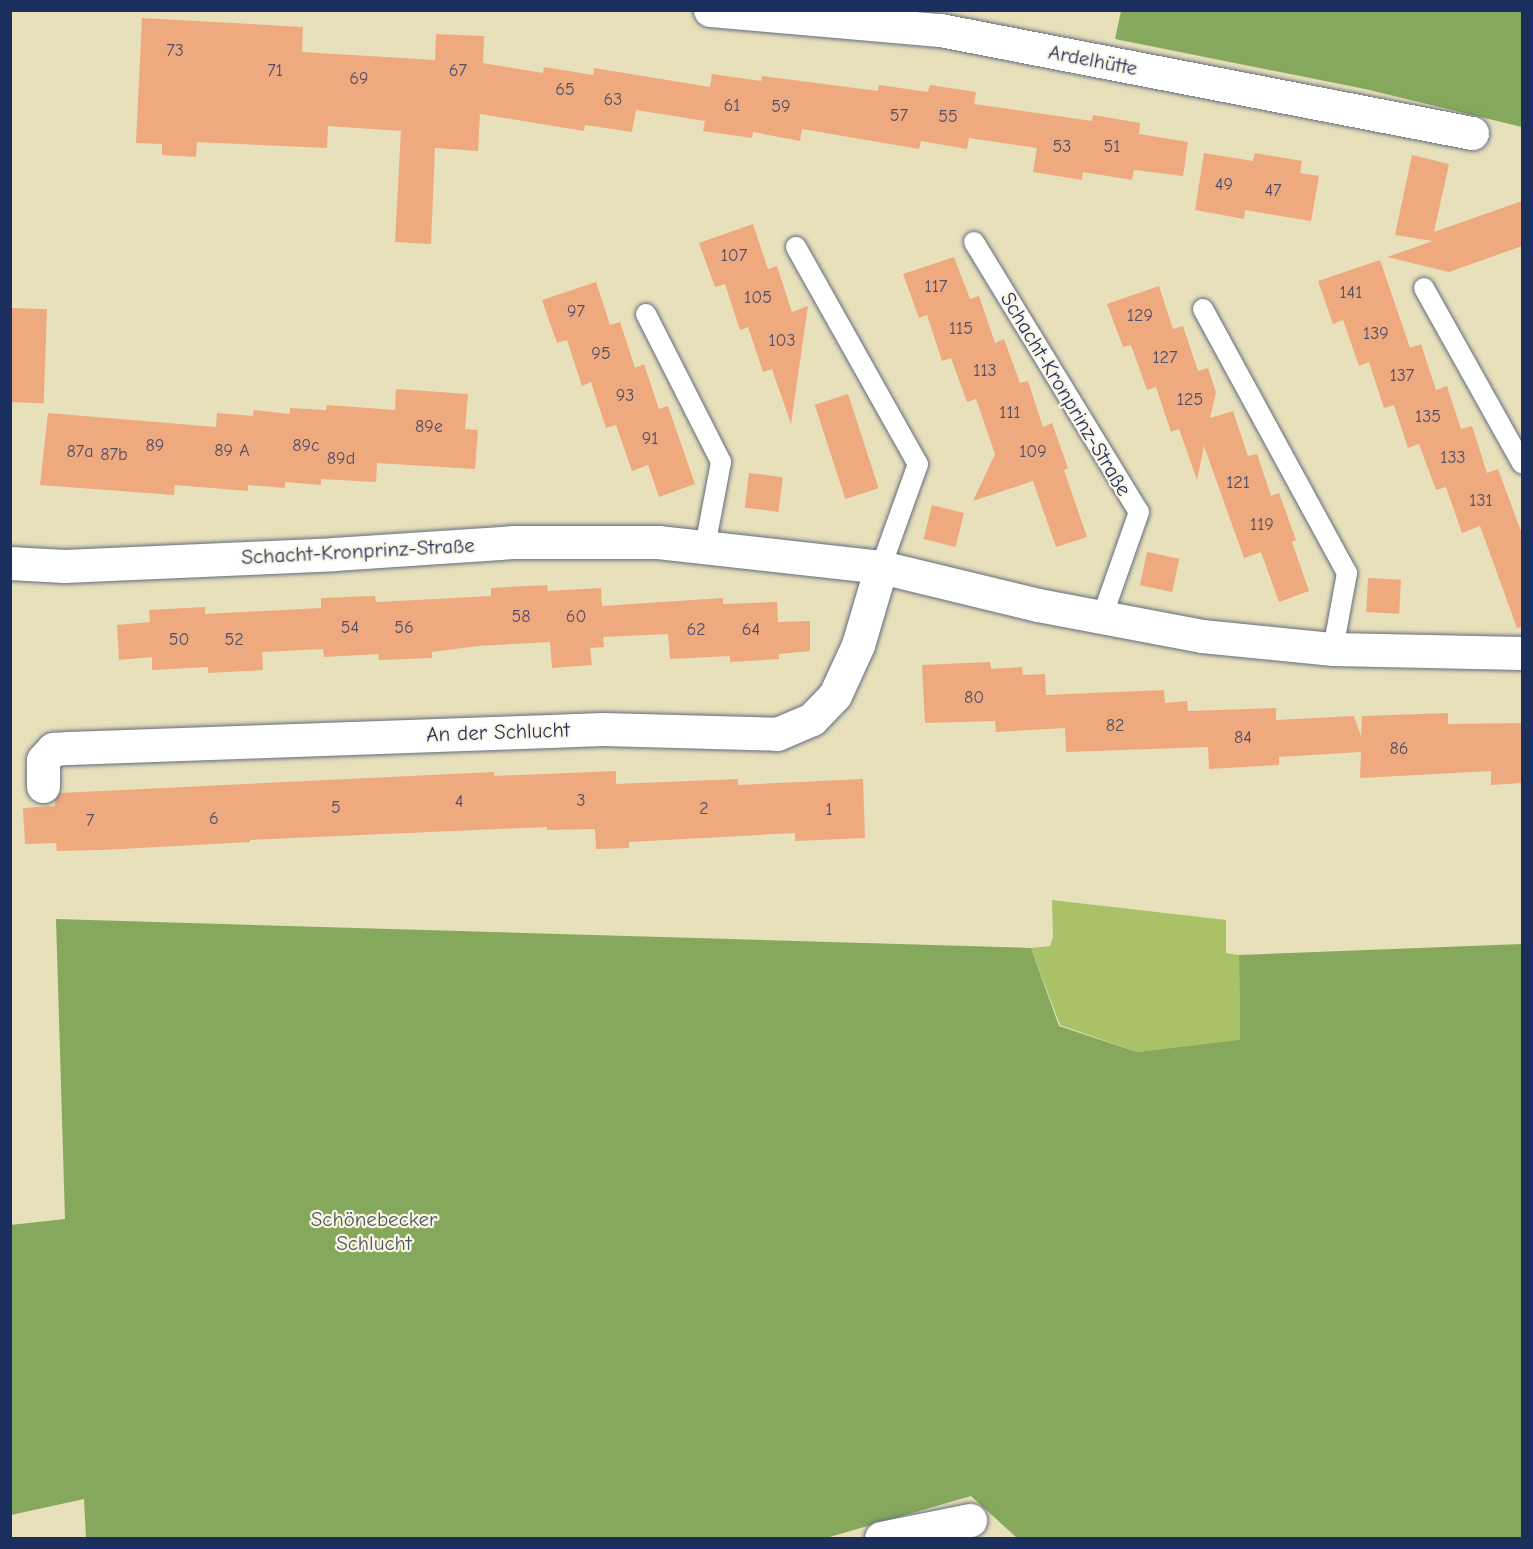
<!DOCTYPE html>
<html>
<head>
<meta charset="utf-8">
<style>
  body { margin:0 }
  #map { position:relative; width:1533px; height:1549px; overflow:hidden; background:#e8e0bb; font-family:"Comic Neue",sans-serif }
  div>[style] { position:absolute }
  [style*='--x'] { left:calc(var(--x)*1px); top:calc(var(--y)*1px); width:calc(var(--w)*1px); rotate:calc(var(--a)*1deg) }
  .green>* { inset:0; background:#a9c268 }
  .forest>* { inset:0; background:#86a85c }
  .building>* { inset:0; background:#eea97f; transform-origin:0 0 }
  .roads { filter:drop-shadow(0 0 2px #636d7f) drop-shadow(0 0 2px #636d7f) }
  .lane>* { height:20px; margin:-10px; padding:0 10px; transform-origin:10px; border-radius:10px; background:#fff }
  .street>* { height:33px; margin:-16.5px; padding:0 16.5px; transform-origin:16.5px; border-radius:16.5px; background:#fff }
  span { translate:-50% -50%; white-space:nowrap; text-align:center; line-height:1.15; -webkit-text-stroke:4.5px #fcf5e5; paint-order:stroke }
  .number-label { font-size:18px; color:#504e66 }
  .number-label span { -webkit-text-stroke-width:0 }
  .street-label { font-size:21px; color:#1b2f5e }
  .park-label { font-size:21px; color:#465b61 }
  .frame { position:absolute; inset:0; border:12px solid #1b2f5e; pointer-events:none }
</style>
</head>
<body>
<div id="map">
  <div class="green">
    <i style="clip-path:polygon(1052px 900px,1226px 920px,1226px 953px,1239px 955px,1240px 1041px,1137px 1052px,1060px 1025px,1031px 948px,1050px 946px,1053px 937px)"></i>
  </div>
  <div class="forest">
    <i style="clip-path:polygon(1121px 11px,1522px 11px,1522px 127px,1365px 89px,1115px 39px)"></i>
    <i style="clip-path:polygon(56px 919px,1031px 948px,1059px 1026px,1137px 1052px,1240px 1040px,1239px 955px,1522px 944px,1522px 1538px,1017px 1538px,971px 1496px,826px 1538px,86px 1538px,84px 1499px,11px 1515px,10px 1225px,65px 1219px)"></i>
  </div>
  <div class="building">
    <i style="clip-path:polygon(142px 18px,303px 27px,302px 52px,435px 60px,436px 34px,484px 36px,483px 63px,543px 73px,544px 67px,593px 75px,594px 68px,710px 87px,712px 74px,761px 81px,762px 76px,878px 91px,879px 85px,928px 92px,930px 85px,976px 92px,974px 104px,1092px 121px,1093px 115px,1140px 123px,1139px 134px,1188px 142px,1183px 176px,1134px 170px,1132px 180px,1083px 172px,1082px 180px,1033px 172px,1037px 148px,969px 138px,967px 149px,921px 141px,919px 149px,802px 129px,800px 141px,753px 132px,752px 138px,703px 131px,705px 121px,636px 110px,632px 132px,585px 125px,584px 131px,480px 114px,478px 151px,435px 148px,431px 244px,395px 242px,401px 131px,328px 126px,327px 148px,197px 142px,196px 157px,162px 155px,162px 144px,136px 143px)"></i>
    <i style="clip-path:polygon(1204px 153px,1253px 161px,1255px 153px,1302px 161px,1300px 173px,1319px 176px,1311px 221px,1245px 210px,1244px 219px,1195px 210px)"></i>
    <i style="clip-path:polygon(1412px 155px,1449px 164px,1434px 232px,1522px 201px,1522px 246px,1449px 272px,1387px 257px,1433px 241px,1395px 235px)"></i>
    <i style="clip-path:polygon(753px 224px,768px 269px,777px 266px,792px 312px,808px 306px,791px 424px,772px 369px,763px 372px,748px 327px,740px 330px,725px 284px,715px 287px,699px 243px)"></i>
    <i style="clip-path:polygon(954px 257px,970px 299px,979px 296px,995px 343px,1004px 339px,1020px 383px,1028px 381px,1043px 427px,1052px 423px,1068px 468px,1064px 470px,1087px 537px,1056px 547px,1033px 481px,973px 501px,995px 454px,976px 399px,967px 402px,951px 358px,942px 361px,927px 315px,919px 318px,903px 274px)"></i>
    <i style="clip-path:polygon(1380px 260px,1410px 348px,1421px 344px,1436px 390px,1447px 386px,1461px 429px,1472px 426px,1487px 473px,1498px 469px,1522px 534px,1522px 627px,1517px 628px,1480px 526px,1462px 533px,1446px 487px,1436px 490px,1419px 444px,1408px 448px,1394px 405px,1384px 408px,1369px 362px,1359px 366px,1343px 320px,1333px 324px,1318px 281px)"></i>
    <i style="clip-path:polygon(596px 282px,610px 325px,620px 322px,635px 368px,644px 364px,659px 409px,668px 406px,695px 484px,659px 497px,648px 465px,632px 471px,616px 425px,606px 428px,591px 382px,582px 386px,567px 340px,557px 343px,542px 300px)"></i>
    <i style="clip-path:polygon(1159px 286px,1173px 329px,1183px 326px,1198px 371px,1208px 368px,1216px 392px,1210px 418px,1233px 411px,1248px 456px,1257px 454px,1271px 496px,1279px 493px,1296px 540px,1292px 542px,1309px 591px,1279px 602px,1261px 552px,1244px 558px,1204px 446px,1197px 480px,1179px 429px,1171px 432px,1156px 387px,1147px 390px,1131px 345px,1123px 347px,1107px 304px)"></i>
    <i style="left:10px;top:308px;width:37px;height:94px;rotate:2deg"></i>
    <i style="clip-path:polygon(396px 389px,468px 394px,465px 429px,478px 430px,475px 469px,377px 463px,376px 482px,321px 479px,321px 485px,285px 482px,285px 488px,248px 485px,248px 491px,175px 485px,174px 495px,40px 485px,48px 413px,216px 427px,217px 413px,253px 416px,254px 410px,290px 414px,290px 408px,326px 410px,327px 405px,395px 410px)"></i>
    <i style="left:848px;top:394px;width:99px;height:35px;rotate:72deg"></i>
    <i style="left:749px;top:473px;width:34px;height:35px;rotate:7deg"></i>
    <i style="left:932px;top:505px;width:33px;height:35px;rotate:14deg"></i>
    <i style="left:1147px;top:552px;width:33px;height:34px;rotate:12deg"></i>
    <i style="left:1368px;top:578px;width:33px;height:34px;rotate:3deg"></i>
    <i style="clip-path:polygon(547px 585px,548px 591px,601px 588px,602px 606px,723px 598px,723px 604px,777px 602px,778px 622px,810px 621px,810px 651px,779px 654px,779px 659px,730px 662px,730px 656px,670px 659px,668px 634px,603px 637px,604px 647px,590px 648px,592px 665px,552px 668px,550px 642px,478px 646px,432px 652px,432px 658px,379px 660px,378px 654px,324px 657px,323px 649px,262px 652px,263px 670px,208px 673px,208px 667px,152px 670px,152px 657px,119px 660px,117px 625px,150px 622px,149px 610px,205px 607px,205px 614px,321px 608px,321px 598px,375px 596px,376px 602px,436px 599px,491px 596px,491px 588px)"></i>
    <i style="clip-path:polygon(990px 662px,991px 669px,1022px 667px,1023px 675px,1045px 674px,1046px 695px,1164px 690px,1165px 703px,1187px 701px,1188px 711px,1276px 708px,1276px 720px,1354px 716px,1361px 736px,1362px 716px,1448px 713px,1448px 724px,1522px 723px,1522px 783px,1491px 785px,1491px 771px,1360px 778px,1361px 752px,1279px 757px,1279px 765px,1209px 769px,1208px 747px,1066px 752px,1065px 728px,996px 732px,995px 721px,925px 723px,922px 665px)"></i>
    <i style="clip-path:polygon(616px 771px,616px 784px,738px 779px,738px 785px,863px 779px,865px 838px,795px 841px,795px 833px,629px 842px,629px 848px,596px 849px,595px 829px,547px 830px,547px 827px,250px 840px,250px 842px,103px 850px,57px 851px,56px 843px,25px 844px,23px 808px,55px 806px,55px 800px,60px 793px,494px 772px,494px 776px)"></i>
  </div>
  <div class="roads">
    <div class="lane">
      <i style="--x:974;--y:242;--w:316;--a:58.6"></i>
      <i style="--x:1139;--y:512;--w:111;--a:109.4"></i>
      <i style="--x:796;--y:247;--w:249;--a:60.7"></i>
      <i style="--x:918;--y:464;--w:109;--a:109.8"></i>
      <i style="--x:1424;--y:288;--w:201;--a:60.8"></i>
      <i style="--x:1203;--y:309;--w:301;--a:61.4"></i>
      <i style="--x:1347;--y:573;--w:77;--a:100.4"></i>
      <i style="--x:646;--y:314;--w:166;--a:63.1"></i>
      <i style="--x:721;--y:462;--w:86;--a:100.7"></i>
    </div>
    <div class="street">
      <i style="--x:710;--y:10;--w:231;--a:5"></i>
      <i style="--x:940;--y:30;--w:542;--a:10.96"></i>
      <i style="--x:10;--y:563;--w:54;--a:3.2"></i>
      <i style="--x:64;--y:566;--w:270;--a:-2.5"></i>
      <i style="--x:334;--y:554;--w:179;--a:-3.8"></i>
      <i style="--x:513;--y:542;--w:145;--a:0"></i>
      <i style="--x:658;--y:542;--w:224;--a:6.4"></i>
      <i style="--x:881;--y:567;--w:162;--a:13.6"></i>
      <i style="--x:1038;--y:605;--w:167;--a:10.7"></i>
      <i style="--x:1202;--y:636;--w:132;--a:5.7"></i>
      <i style="--x:1333;--y:649;--w:189;--a:1.2"></i>
      <i style="--x:43;--y:786;--w:26;--a:-90"></i>
      <i style="--x:43;--y:760;--w:15;--a:-48"></i>
      <i style="--x:53;--y:749;--w:16;--a:-4"></i>
      <i style="--x:69;--y:748;--w:534;--a:-2.04"></i>
      <i style="--x:603;--y:729;--w:174;--a:1.6"></i>
      <i style="--x:777;--y:734;--w:38;--a:-23"></i>
      <i style="--x:812;--y:719;--w:33;--a:-46"></i>
      <i style="--x:835;--y:695;--w:55;--a:-65.3"></i>
      <i style="--x:858;--y:645;--w:81;--a:-73.6"></i>
      <i style="--x:881;--y:1538;--w:91;--a:-11.4"></i>
    </div>
  </div>
  <div class="number-label">
    <span style="left:175px;top:51px">73</span>
    <span style="left:275px;top:71px">71</span>
    <span style="left:458px;top:71px">67</span>
    <span style="left:359px;top:79px">69</span>
    <span style="left:565px;top:90px">65</span>
    <span style="left:613px;top:100px">63</span>
    <span style="left:732px;top:106px">61</span>
    <span style="left:781px;top:107px">59</span>
    <span style="left:899px;top:116px">57</span>
    <span style="left:948px;top:117px">55</span>
    <span style="left:1062px;top:147px">53</span>
    <span style="left:1112px;top:147px">51</span>
    <span style="left:1224px;top:185px">49</span>
    <span style="left:1273px;top:191px">47</span>
    <span style="left:734px;top:256px">107</span>
    <span style="left:936px;top:287px">117</span>
    <span style="left:1351px;top:293px">141</span>
    <span style="left:758px;top:298px">105</span>
    <span style="left:576px;top:312px">97</span>
    <span style="left:1140px;top:316px">129</span>
    <span style="left:961px;top:329px">115</span>
    <span style="left:1376px;top:334px">139</span>
    <span style="left:782px;top:341px">103</span>
    <span style="left:601px;top:354px">95</span>
    <span style="left:1165px;top:358px">127</span>
    <span style="left:985px;top:371px">113</span>
    <span style="left:1402px;top:376px">137</span>
    <span style="left:625px;top:396px">93</span>
    <span style="left:1190px;top:400px">125</span>
    <span style="left:1010px;top:413px">111</span>
    <span style="left:1428px;top:417px">135</span>
    <span style="left:429px;top:427px">89e</span>
    <span style="left:650px;top:439px">91</span>
    <span style="left:155px;top:446px">89</span>
    <span style="left:306px;top:446px">89c</span>
    <span style="left:232px;top:451px">89 A</span>
    <span style="left:80px;top:452px">87a</span>
    <span style="left:1033px;top:452px">109</span>
    <span style="left:114px;top:455px">87b</span>
    <span style="left:1453px;top:458px">133</span>
    <span style="left:341px;top:459px">89d</span>
    <span style="left:1238px;top:483px">121</span>
    <span style="left:1481px;top:501px">131</span>
    <span style="left:1262px;top:525px">119</span>
    <span style="left:521px;top:617px">58</span>
    <span style="left:576px;top:617px">60</span>
    <span style="left:350px;top:628px">54</span>
    <span style="left:404px;top:628px">56</span>
    <span style="left:696px;top:630px">62</span>
    <span style="left:751px;top:630px">64</span>
    <span style="left:179px;top:640px">50</span>
    <span style="left:234px;top:640px">52</span>
    <span style="left:974px;top:698px">80</span>
    <span style="left:1115px;top:726px">82</span>
    <span style="left:1243px;top:738px">84</span>
    <span style="left:1399px;top:749px">86</span>
    <span style="left:581px;top:801px">3</span>
    <span style="left:459px;top:802px">4</span>
    <span style="left:336px;top:808px">5</span>
    <span style="left:704px;top:809px">2</span>
    <span style="left:829px;top:810px">1</span>
    <span style="left:214px;top:819px">6</span>
    <span style="left:90px;top:821px">7</span>
  </div>
  <div class="street-label">
    <span style="left:1093px;top:60px;rotate:11deg">Ardelhütte</span>
    <span style="left:1066px;top:394px;rotate:59deg">Schacht-Kronprinz-Straße</span>
    <span style="left:358px;top:551px;rotate:-3deg">Schacht-Kronprinz-Straße</span>
    <span style="left:498px;top:732px;rotate:-2deg">An der Schlucht</span>
  </div>
  <div class="park-label">
    <span style="left:374px;top:1231px">Schönebecker<br>Schlucht</span>
  </div>
  <div class="frame"></div>
</div>
</body>
</html>
